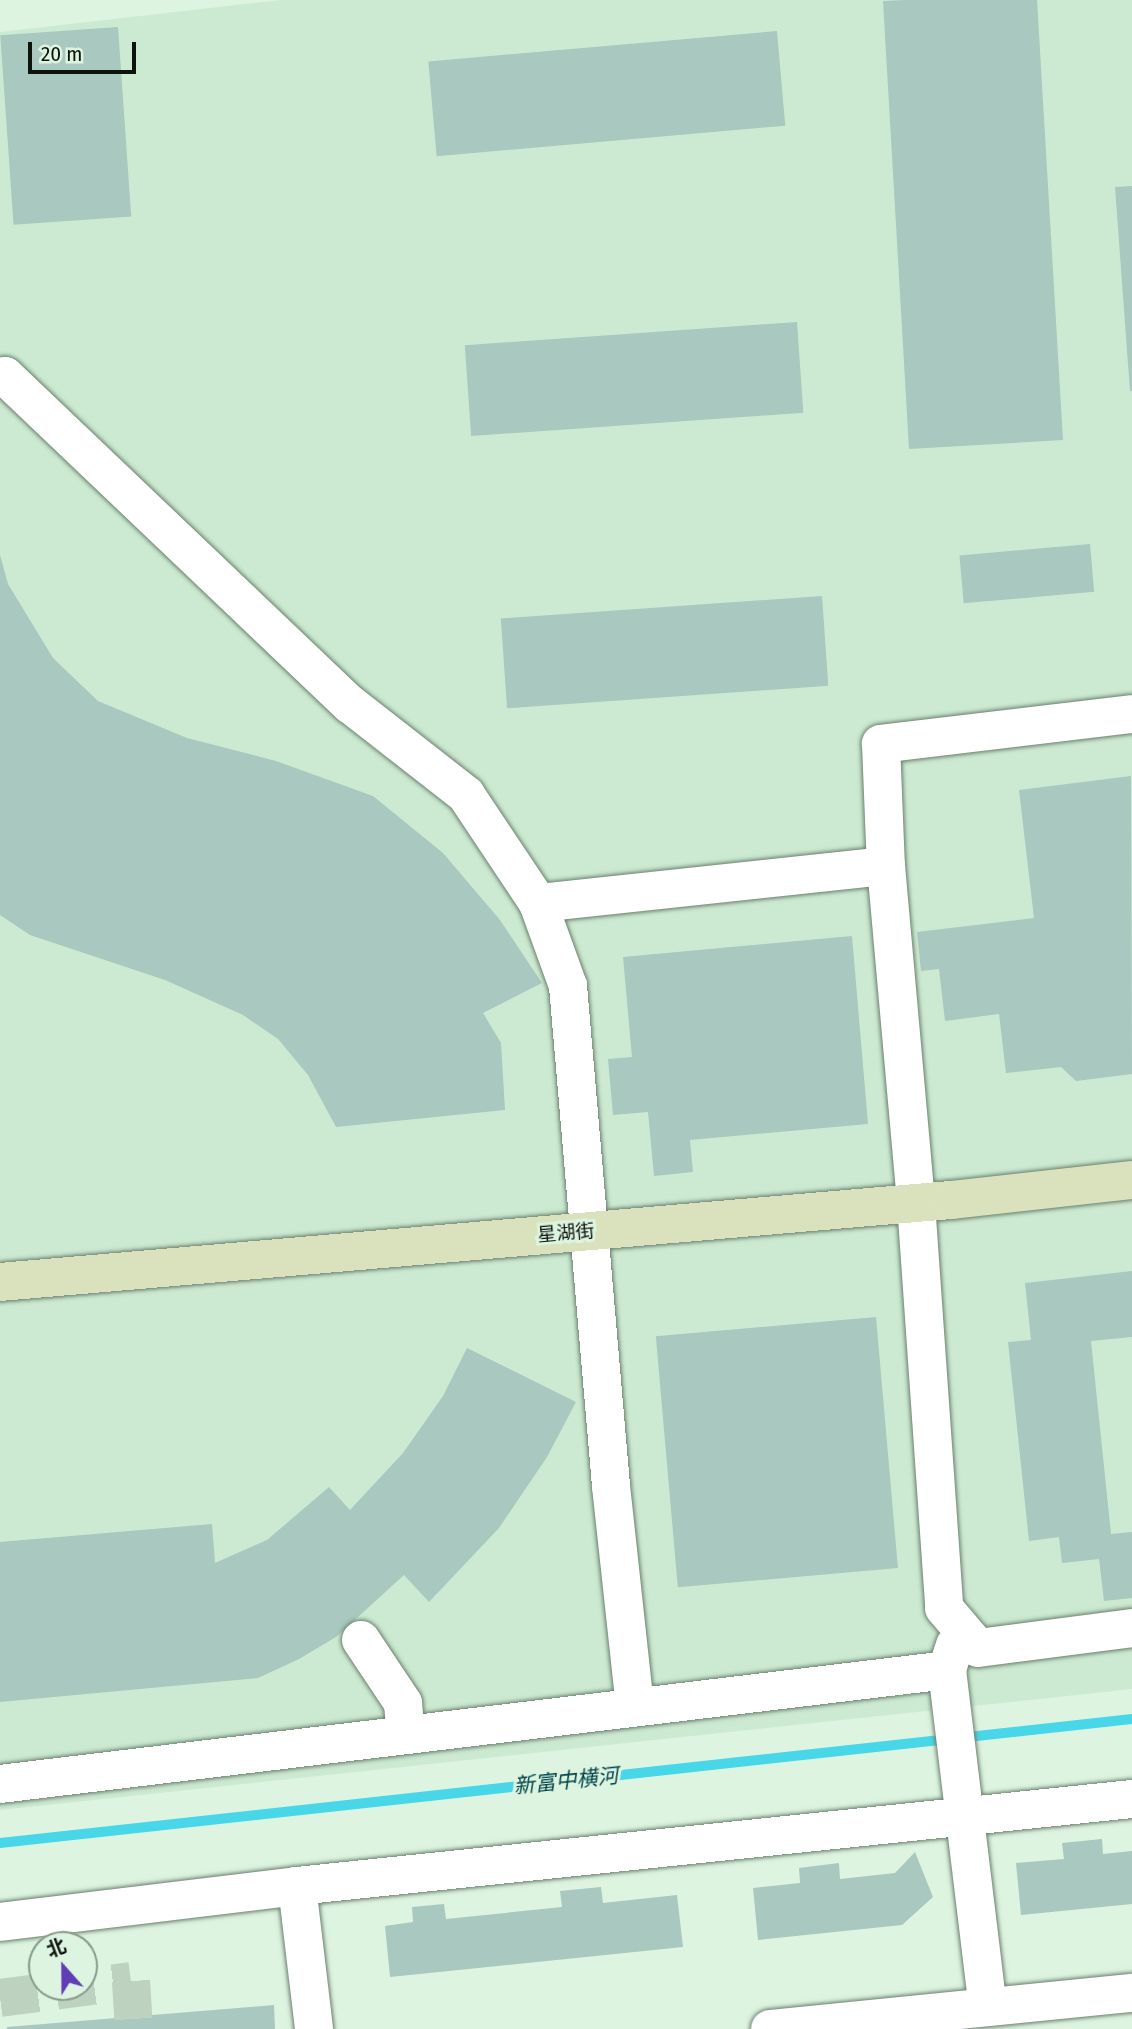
<!DOCTYPE html>
<html>
<head>
<meta charset="utf-8">
<style>
  body { margin:0 }
  #map { position:relative; width:1132px; height:2029px; overflow:hidden; background:#ddf4e0; font-family:"Fira Sans Condensed","Noto Sans SC",sans-serif }
  div>[style] { position:absolute }
  [style*='--x'] { left:calc(var(--x)*1px); top:calc(var(--y)*1px); width:calc(var(--w)*1px); rotate:calc(var(--a)*1deg) }
  .built>* { inset:0; background:#ccead1 }
  .stream>* { height:10px; margin:-5px; padding:0 5px; transform-origin:5px; border-radius:5px; background:#47d7e8 }
  .building>* { inset:0; background:#a8c8c0; transform-origin:0 0 }
  .street-tunnel>* { height:38px; margin-top:-19px; transform-origin:0; background:repeating-linear-gradient(90deg,#bed2c0 0 38px,transparent 0 57px) }
  .roads { filter:drop-shadow(0 0 2px #6b806e) drop-shadow(0 0 2px #6b806e) }
  .street>* { height:38px; margin:-19px; padding:0 19px; transform-origin:19px; border-radius:19px; background:#fff }
  .secondary>* { height:38px; margin:-19px; padding:0 19px; transform-origin:19px; border-radius:19px; background:#dae2bd }
  span { translate:-50% -50%; white-space:nowrap; text-align:center; line-height:1.15; -webkit-text-stroke:6px #ddf4e0; paint-order:stroke }
  .street-label { font-size:19px; color:#0c140d }
  .water-label { font-size:21px; color:#00434a; font-style:italic }
  .north { position:absolute; left:28px; top:1931px; width:70px; height:70px; box-sizing:border-box; background:#ddf4e0; border:2px solid #899a8c; border-radius:50%; rotate:339deg; font-size:19px; font-weight:700; line-height:28px; text-align:center; color:#0c140d }
  .north::after { content:''; display:block; margin:auto; width:24px; height:32px; background:#603db6; clip-path:polygon(50% 0,100% 100%,50% 72%,0 100%) }
  .scale { position:absolute; left:28px; top:42px; width:108px; height:32px; box-sizing:border-box; border:4px solid #0c140d; border-top:0; padding-left:9px; font-size:21px; line-height:24px; white-space:nowrap; color:#0c140d; -webkit-text-stroke:5px #ddf4e0; paint-order:stroke }
</style>
</head>
<body>
<div id="map">
  <div class="built">
    <i style="clip-path:polygon(281px 0,1132px 0,1132px 1689px,0 1810px,0 32px)"></i>
  </div>
  <div class="stream">
    <i style="--x:0;--y:1843;--w:1139;--a:-6.25"></i>
  </div>
  <div class="building">
    <i style="clip-path:polygon(906px 0,1037px 0,1063px 440px,909px 449px,883px 1px)"></i>
    <i style="left:118px;top:27px;width:190px;height:118px;rotate:86deg"></i>
    <i style="left:777px;top:31px;width:95px;height:350px;rotate:85deg"></i>
    <i style="clip-path:polygon(1132px 186px,1132px 391px,1130px 391px,1115px 187px)"></i>
    <i style="left:797px;top:322px;width:91px;height:333px;rotate:86deg"></i>
    <i style="left:1090px;top:544px;width:48px;height:131px;rotate:85deg"></i>
    <i style="clip-path:polygon(0 555px,8px 584px,53px 658px,98px 701px,187px 738px,276px 761px,373px 796px,443px 853px,500px 920px,542px 983px,483px 1013px,501px 1043px,505px 1110px,336px 1127px,308px 1075px,278px 1039px,243px 1015px,165px 980px,30px 935px,0 915px)"></i>
    <i style="left:822px;top:596px;width:90px;height:322px;rotate:86deg"></i>
    <i style="clip-path:polygon(1131px 776px,1132px 1074px,1076px 1081px,1061px 1067px,1006px 1073px,999px 1014px,945px 1021px,939px 969px,921px 971px,917px 932px,1034px 918px,1019px 790px)"></i>
    <i style="clip-path:polygon(852px 936px,868px 1124px,690px 1140px,693px 1172px,654px 1176px,648px 1112px,613px 1115px,608px 1059px,632px 1057px,623px 957px)"></i>
    <i style="clip-path:polygon(1132px 1271px,1132px 1337px,1091px 1341px,1111px 1534px,1132px 1532px,1132px 1598px,1104px 1601px,1099px 1559px,1062px 1563px,1059px 1537px,1029px 1541px,1008px 1342px,1031px 1340px,1025px 1283px)"></i>
    <i style="left:876px;top:1317px;width:252px;height:221px;rotate:85deg"></i>
    <i style="clip-path:polygon(467px 1348px,576px 1402px,547px 1457px,499px 1528px,429px 1602px,404px 1575px,336px 1637px,299px 1659px,258px 1678px,0 1702px,0 1542px,212px 1524px,215px 1563px,267px 1540px,329px 1487px,350px 1510px,403px 1453px,443px 1396px)"></i>
    <i style="clip-path:polygon(1102px 1839px,1103px 1854px,1132px 1851px,1132px 1904px,1021px 1915px,1016px 1863px,1064px 1859px,1062px 1843px)"></i>
    <i style="clip-path:polygon(915px 1852px,933px 1897px,902px 1925px,758px 1940px,753px 1888px,800px 1883px,799px 1868px,839px 1863px,840px 1879px,895px 1873px)"></i>
    <i style="clip-path:polygon(601px 1887px,603px 1903px,677px 1895px,683px 1947px,390px 1977px,385px 1926px,413px 1922px,412px 1907px,444px 1904px,446px 1919px,562px 1907px,560px 1891px)"></i>
    <i style="clip-path:polygon(274px 2005px,275px 2029px,7px 2029px,7px 2027px)"></i>
  </div>
  <div class="street-tunnel">
    <i style="--x:0;--y:1992;--w:6;--a:90"></i>
    <i style="--x:0;--y:1998;--w:132;--a:-7.4"></i>
    <i style="--x:131;--y:1981;--w:48;--a:86.4"></i>
  </div>
  <div class="roads">
    <div class="street">
      <i style="--x:0;--y:377;--w:5;--a:-11"></i>
      <i style="--x:5;--y:376;--w:477;--a:43.6"></i>
      <i style="--x:351;--y:705;--w:146;--a:38"></i>
      <i style="--x:466;--y:795;--w:130;--a:56.3"></i>
      <i style="--x:538;--y:903;--w:88;--a:70.1"></i>
      <i style="--x:568;--y:986;--w:502;--a:85.08"></i>
      <i style="--x:611;--y:1486;--w:222;--a:83.8"></i>
      <i style="--x:1132;--y:714;--w:253;--a:173.2"></i>
      <i style="--x:881;--y:744;--w:122;--a:87.7"></i>
      <i style="--x:886;--y:866;--w:338;--a:84.9"></i>
      <i style="--x:916;--y:1203;--w:406;--a:86"></i>
      <i style="--x:944;--y:1608;--w:52;--a:49.6"></i>
      <i style="--x:978;--y:1648;--w:155;--a:-7.4"></i>
      <i style="--x:538;--y:903;--w:350;--a:-6.1"></i>
      <i style="--x:361;--y:1640;--w:76;--a:56.3"></i>
      <i style="--x:403;--y:1703;--w:32;--a:85"></i>
      <i style="--x:955;--y:1645;--w:26;--a:108"></i>
      <i style="--x:947;--y:1670;--w:339;--a:83.1"></i>
      <i style="--x:0;--y:1784;--w:954;--a:-6.86"></i>
      <i style="--x:297;--y:1886;--w:144;--a:83.2"></i>
      <i style="--x:0;--y:1922;--w:299;--a:-6.9"></i>
      <i style="--x:297;--y:1886;--w:840;--a:-5.95"></i>
      <i style="--x:770;--y:2029;--w:364;--a:-5.7"></i>
    </div>
    <div class="secondary">
      <i style="--x:0;--y:1282;--w:955;--a:-4.93"></i>
      <i style="--x:951;--y:1200;--w:182;--a:-6.3"></i>
    </div>
  </div>
  <div class="street-label">
    <span style="left:566px;top:1233px;rotate:-5deg">星湖街</span>
  </div>
  <div class="water-label">
    <span style="left:566px;top:1781px;rotate:-6deg">新富中横河</span>
  </div>
  <div class="north">北</div>
  <div class="scale">20 m</div>
</div>
</body>
</html>
